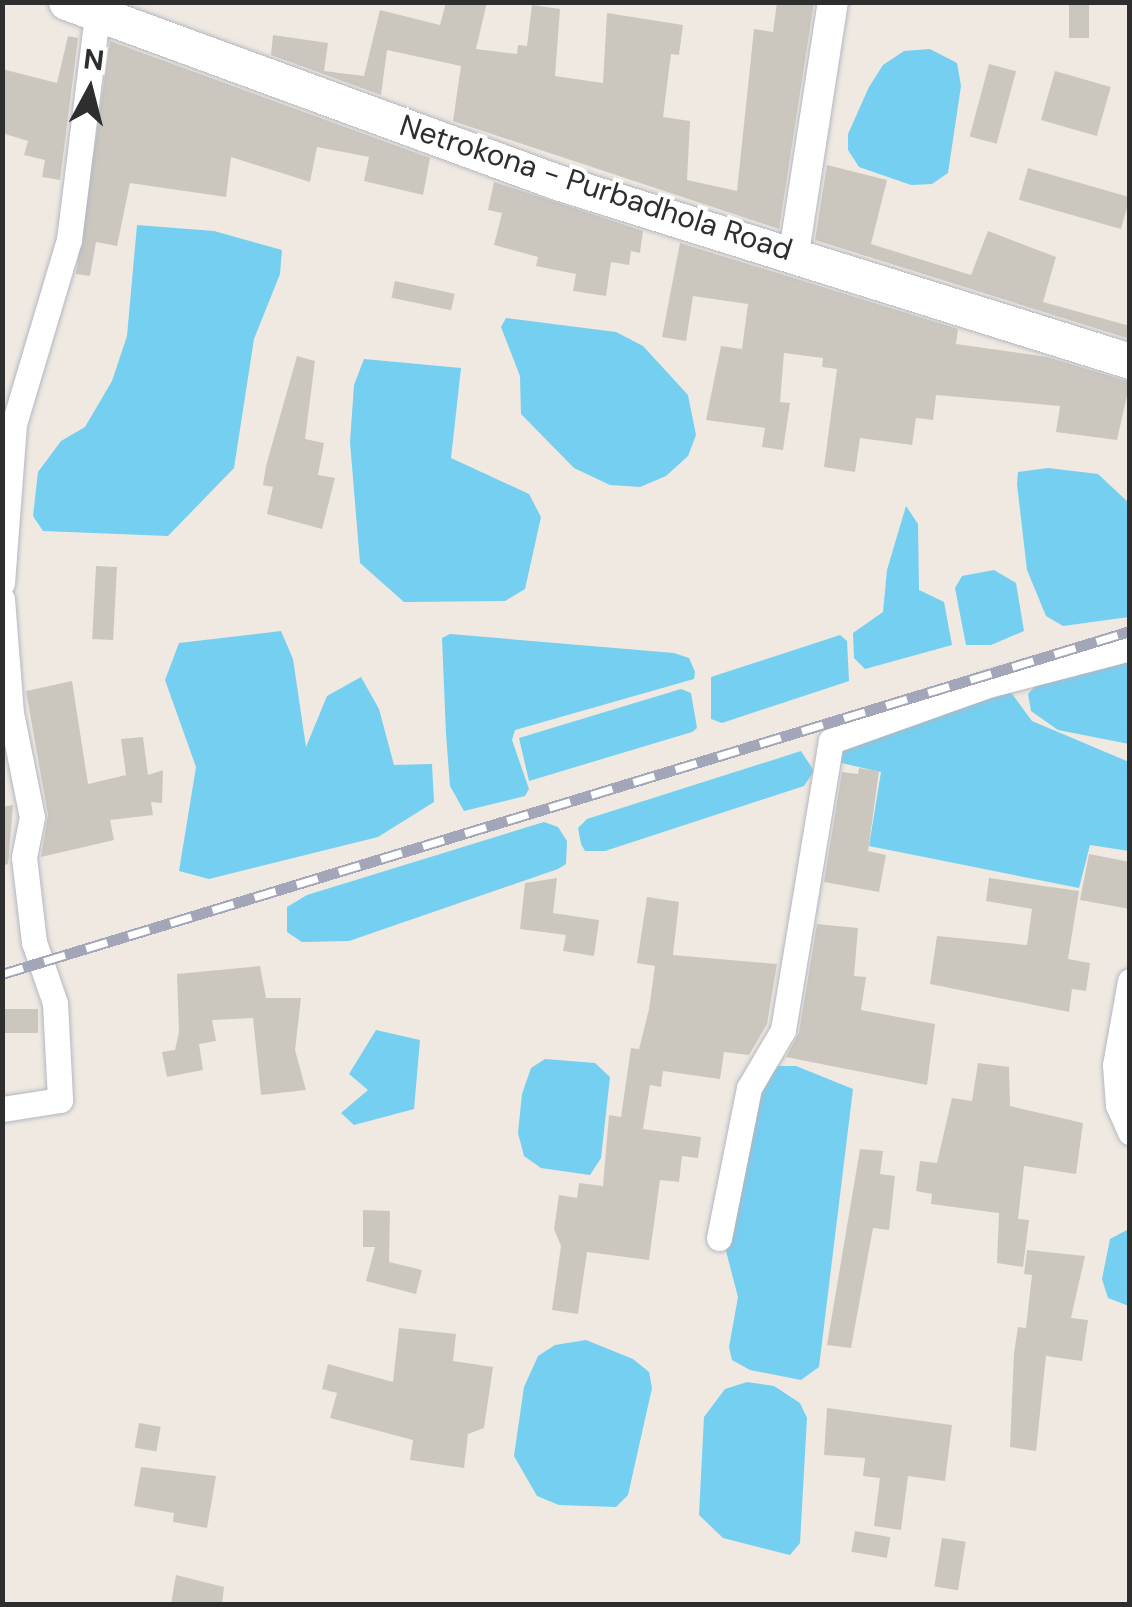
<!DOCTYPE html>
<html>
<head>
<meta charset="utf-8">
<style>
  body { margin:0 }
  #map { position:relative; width:1132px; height:1607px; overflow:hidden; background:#efe9e1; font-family:"DM Sans",sans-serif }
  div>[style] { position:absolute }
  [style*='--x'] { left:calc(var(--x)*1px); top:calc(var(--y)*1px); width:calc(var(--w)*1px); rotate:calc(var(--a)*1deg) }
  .water>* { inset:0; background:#75cff0 }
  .building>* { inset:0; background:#cbc7bf; transform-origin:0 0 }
  .roads { filter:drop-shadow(0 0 2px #b4b7c1) drop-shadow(0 0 2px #b4b7c1) }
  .minor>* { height:25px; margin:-12.5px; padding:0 12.5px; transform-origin:12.5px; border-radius:12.5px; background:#fff }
  .tertiary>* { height:30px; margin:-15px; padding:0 15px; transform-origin:15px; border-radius:15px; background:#fff }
  .secondary>* { height:35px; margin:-17.5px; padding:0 17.5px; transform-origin:17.5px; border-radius:17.5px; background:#fff }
  .rail>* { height:11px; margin-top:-5.5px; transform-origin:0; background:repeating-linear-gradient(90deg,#fff 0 22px,#a3a6b8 0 44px); box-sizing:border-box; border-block:2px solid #a3a6b8 }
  span { translate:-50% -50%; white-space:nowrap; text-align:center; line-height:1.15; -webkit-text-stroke:8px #fff; paint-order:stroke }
  .street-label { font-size:30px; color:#2e2e2e }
  .frame { position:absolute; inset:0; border:5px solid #2e2e2e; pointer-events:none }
  .north { position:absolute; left:40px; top:40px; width:100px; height:100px; -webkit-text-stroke:8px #fff; paint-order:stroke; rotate:7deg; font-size:28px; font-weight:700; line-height:40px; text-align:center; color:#2e2e2e }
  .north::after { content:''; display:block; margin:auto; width:35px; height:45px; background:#2e2e2e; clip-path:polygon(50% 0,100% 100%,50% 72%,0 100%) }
</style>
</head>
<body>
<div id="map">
  <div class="water">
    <i style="clip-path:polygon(930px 49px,957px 63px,961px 86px,948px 173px,932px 184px,911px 185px,859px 167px,848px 150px,848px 134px,869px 87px,883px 65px,904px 51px)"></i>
    <i style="clip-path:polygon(137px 225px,214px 231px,282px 250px,280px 274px,254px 339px,234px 468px,168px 536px,43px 531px,33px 516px,38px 472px,61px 441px,85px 427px,112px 381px,127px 336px)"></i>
    <i style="clip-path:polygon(506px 318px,616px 332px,643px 346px,688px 395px,696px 435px,688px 456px,666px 476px,640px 487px,610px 485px,574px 468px,521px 414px,520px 376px,501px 327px)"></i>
    <i style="clip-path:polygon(364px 359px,461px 368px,451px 458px,529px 494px,541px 517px,525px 589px,505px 601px,404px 602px,360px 563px,350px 442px,354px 385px)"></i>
    <i style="clip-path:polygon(1048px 468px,1098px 474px,1129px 503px,1129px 617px,1063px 626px,1046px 616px,1027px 570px,1017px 484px,1018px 472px)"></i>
    <i style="clip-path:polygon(906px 506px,918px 524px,919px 590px,944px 602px,952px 645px,865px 669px,854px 658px,853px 633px,883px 612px,887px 570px)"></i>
    <i style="clip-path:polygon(994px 570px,1016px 583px,1024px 631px,991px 645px,966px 645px,955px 588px,962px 576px)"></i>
    <i style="clip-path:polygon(281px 631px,293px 659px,306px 747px,327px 696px,361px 677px,379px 709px,394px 765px,432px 764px,434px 802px,378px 837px,209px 879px,179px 871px,196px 767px,165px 680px,179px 643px)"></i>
    <i style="clip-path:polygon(450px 634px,674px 653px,689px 658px,695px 672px,694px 679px,515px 730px,512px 740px,529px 789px,525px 796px,464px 811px,450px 786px,446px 734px,442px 638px)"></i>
    <i style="clip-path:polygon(840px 635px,847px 641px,849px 681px,722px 723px,711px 719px,711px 677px)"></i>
    <i style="clip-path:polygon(1129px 659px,1129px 744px,1058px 730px,1031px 711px,1028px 694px,1037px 684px)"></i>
    <i style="clip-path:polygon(1007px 687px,1032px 721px,1129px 762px,1129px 851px,1090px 845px,1079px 888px,869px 846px,881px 772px,837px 762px,846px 743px)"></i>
    <i style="clip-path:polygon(681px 689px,691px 693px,697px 728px,692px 732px,529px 781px,519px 738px)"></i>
    <i style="clip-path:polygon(801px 751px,814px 771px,804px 786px,605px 851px,585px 851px,581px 844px,578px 828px,587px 819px)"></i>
    <i style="clip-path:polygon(544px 822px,558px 827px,567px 841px,566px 864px,558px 869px,349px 941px,302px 942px,287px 932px,287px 907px,307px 895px)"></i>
    <i style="clip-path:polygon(376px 1030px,420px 1040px,414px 1109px,354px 1125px,341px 1113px,368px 1090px,349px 1074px)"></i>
    <i style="clip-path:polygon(545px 1059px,595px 1063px,610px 1077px,601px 1158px,590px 1175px,541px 1168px,524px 1156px,518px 1133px,522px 1094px,531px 1068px)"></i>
    <i style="clip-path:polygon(777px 1066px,796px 1066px,853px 1089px,819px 1367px,801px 1380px,750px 1370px,732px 1360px,729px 1347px,738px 1297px,726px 1251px,764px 1076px)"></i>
    <i style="clip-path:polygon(1129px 1229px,1130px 1229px,1129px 1306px,1108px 1298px,1102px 1279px,1110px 1239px)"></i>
    <i style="clip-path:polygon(586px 1340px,633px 1359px,649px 1372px,652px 1388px,628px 1495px,616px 1507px,559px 1505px,537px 1496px,514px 1456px,524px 1387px,538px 1356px,555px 1345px)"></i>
    <i style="clip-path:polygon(747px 1382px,774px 1386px,800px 1403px,807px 1418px,800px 1543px,790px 1555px,723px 1538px,699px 1515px,704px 1417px,725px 1389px)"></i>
  </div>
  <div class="building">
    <i style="clip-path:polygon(446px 2px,487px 2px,476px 49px,517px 54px,518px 45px,527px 46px,532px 5px,560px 9px,555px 76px,603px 83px,607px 13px,683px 25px,679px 55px,671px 54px,663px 117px,690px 121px,687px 180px,737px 191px,754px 29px,773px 32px,777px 2px,814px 2px,779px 229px,453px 121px,461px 66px,387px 50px,381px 95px,271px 55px,273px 35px,328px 43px,324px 71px,364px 76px,380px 10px,440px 25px)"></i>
    <i style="left:1069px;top:2px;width:20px;height:36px"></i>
    <i style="clip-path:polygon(68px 36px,78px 38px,60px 180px,42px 177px,45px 160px,24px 155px,28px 141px,2px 133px,2px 69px,57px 83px)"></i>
    <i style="clip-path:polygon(110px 41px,430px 158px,423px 195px,364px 181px,369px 157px,317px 147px,310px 182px,231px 157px,226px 197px,130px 183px,117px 246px,96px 242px,90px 276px,76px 274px)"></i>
    <i style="left:989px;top:64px;width:28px;height:75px;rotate:15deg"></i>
    <i style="left:1055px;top:71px;width:58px;height:51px;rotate:16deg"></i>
    <i style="clip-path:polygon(827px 165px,887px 180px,871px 244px,971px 275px,988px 231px,1056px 257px,1043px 302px,1130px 326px,1130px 339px,815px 240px)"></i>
    <i style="left:1028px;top:168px;width:106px;height:33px;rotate:16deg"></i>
    <i style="clip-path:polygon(494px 182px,643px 231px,640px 253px,631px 251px,629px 265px,611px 262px,606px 296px,573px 291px,576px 274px,536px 266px,538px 257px,494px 245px,502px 213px,488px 210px)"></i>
    <i style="clip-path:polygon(680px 243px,958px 329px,956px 344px,1047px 357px,1130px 382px,1117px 440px,1056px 432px,1060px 406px,936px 395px,933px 420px,916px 418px,912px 445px,860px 438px,855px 472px,824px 467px,837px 369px,822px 367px,823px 358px,784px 353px,780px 402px,790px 403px,783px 450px,762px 447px,765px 428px,706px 420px,721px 346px,742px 349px,748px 304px,693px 296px,686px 341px,662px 337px)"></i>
    <i style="left:395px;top:281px;width:61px;height:17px;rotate:12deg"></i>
    <i style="clip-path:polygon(297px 356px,315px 361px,305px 439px,324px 443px,318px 475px,335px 478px,322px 529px,267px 514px,273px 487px,263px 485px,266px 466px)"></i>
    <i style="left:96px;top:566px;width:21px;height:73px;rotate:3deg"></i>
    <i style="clip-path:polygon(72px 681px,88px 784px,126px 775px,121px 739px,143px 737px,148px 775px,163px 770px,162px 803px,151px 802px,153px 815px,110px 820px,114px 840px,41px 857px,48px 815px,26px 691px)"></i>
    <i style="clip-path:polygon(859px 768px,879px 771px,868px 851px,886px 855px,879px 892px,824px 882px,842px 772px,858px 774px)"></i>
    <i style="clip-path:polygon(13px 805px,8px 864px,2px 866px,2px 807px)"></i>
    <i style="clip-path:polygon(1089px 854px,1130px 862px,1130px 909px,1080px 900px)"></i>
    <i style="clip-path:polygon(557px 878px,553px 913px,599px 920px,594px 956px,563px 951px,566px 935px,520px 929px,525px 883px)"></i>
    <i style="clip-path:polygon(989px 878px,1079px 891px,1068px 959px,1090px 963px,1086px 991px,1072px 989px,1069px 1012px,930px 984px,937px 936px,1027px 945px,1032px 909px,986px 901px)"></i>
    <i style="clip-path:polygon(647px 897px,679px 902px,673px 955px,777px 964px,767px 1024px,749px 1055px,724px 1052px,720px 1079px,663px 1071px,661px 1087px,650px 1085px,643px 1129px,701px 1137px,698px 1158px,682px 1156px,679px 1182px,660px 1180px,649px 1260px,587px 1252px,578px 1314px,552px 1310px,561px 1246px,554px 1229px,559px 1195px,577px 1198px,579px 1183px,603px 1186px,609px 1115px,621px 1117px,631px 1048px,639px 1049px,649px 1009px,655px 966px,637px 963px)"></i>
    <i style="clip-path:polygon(817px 924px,858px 928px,854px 976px,866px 977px,861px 1010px,935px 1024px,927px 1085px,786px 1057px,799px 1033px)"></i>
    <i style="clip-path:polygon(260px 966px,266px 998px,301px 998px,295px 1050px,306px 1090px,261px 1095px,253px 1018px,212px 1020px,216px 1041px,199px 1044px,203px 1070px,167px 1077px,162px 1052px,175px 1050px,179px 1032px,177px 974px)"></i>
    <i style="left:38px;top:1009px;width:24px;height:36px;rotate:90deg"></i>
    <i style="clip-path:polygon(978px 1063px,1009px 1067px,1010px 1106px,1083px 1123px,1076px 1174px,1024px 1166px,1018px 1219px,1029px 1220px,1023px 1267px,997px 1263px,999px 1213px,931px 1204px,932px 1194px,916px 1191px,920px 1161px,937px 1163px,952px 1098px,972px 1101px)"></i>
    <i style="clip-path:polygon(860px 1149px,883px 1151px,880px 1174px,895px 1176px,889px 1230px,873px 1228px,851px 1348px,827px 1345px)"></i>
    <i style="clip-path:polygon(363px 1210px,390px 1211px,389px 1262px,422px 1270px,416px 1294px,366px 1281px,375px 1247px,363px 1247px)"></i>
    <i style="clip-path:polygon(1027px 1250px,1085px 1256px,1071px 1318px,1088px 1320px,1082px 1361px,1046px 1356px,1036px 1451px,1010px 1447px,1014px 1353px,1018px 1327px,1026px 1328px,1032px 1275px,1024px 1274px)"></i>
    <i style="clip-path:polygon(399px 1328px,456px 1334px,453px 1361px,493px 1367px,484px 1428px,468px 1434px,464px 1468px,410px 1460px,413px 1440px,330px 1418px,337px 1393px,322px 1389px,328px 1364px,393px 1382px)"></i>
    <i style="clip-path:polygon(827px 1408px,952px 1425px,945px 1481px,908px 1476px,901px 1530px,874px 1526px,880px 1478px,863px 1476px,865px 1458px,824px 1455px)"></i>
    <i style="left:139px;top:1423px;width:22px;height:25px;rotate:10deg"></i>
    <i style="clip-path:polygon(141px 1467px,216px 1476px,207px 1528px,173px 1522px,174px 1513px,134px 1506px)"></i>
    <i style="left:855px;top:1531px;width:36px;height:21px;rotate:10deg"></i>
    <i style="left:942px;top:1538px;width:24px;height:49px;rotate:9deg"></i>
    <i style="clip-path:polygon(176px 1575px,224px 1587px,222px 1604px,171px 1604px)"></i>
  </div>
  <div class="roads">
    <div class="minor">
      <i style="--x:2;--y:583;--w:159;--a:-85.7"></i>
      <i style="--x:14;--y:424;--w:192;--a:-73.4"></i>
      <i style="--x:69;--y:240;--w:228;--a:-82.9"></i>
      <i style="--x:2;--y:599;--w:114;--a:85.5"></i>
      <i style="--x:11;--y:713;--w:106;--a:78.6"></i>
      <i style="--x:32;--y:817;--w:41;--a:101.3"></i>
      <i style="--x:24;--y:857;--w:86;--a:83.3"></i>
      <i style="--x:34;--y:942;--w:65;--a:71"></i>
      <i style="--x:55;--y:1003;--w:97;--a:87"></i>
      <i style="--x:60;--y:1100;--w:59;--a:171.2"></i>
      <i style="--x:1130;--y:981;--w:85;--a:100.1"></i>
      <i style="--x:1115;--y:1065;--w:40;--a:85.7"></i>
      <i style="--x:1118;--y:1105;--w:30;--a:66"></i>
      <i style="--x:719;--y:1238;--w:153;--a:-78.7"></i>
      <i style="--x:749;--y:1088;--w:67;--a:-59.6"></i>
      <i style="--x:783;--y:1030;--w:293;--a:-80.6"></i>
      <i style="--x:831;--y:741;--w:167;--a:-19.6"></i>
      <i style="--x:988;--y:685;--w:147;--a:-14.6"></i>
    </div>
    <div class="tertiary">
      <i style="--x:794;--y:253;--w:254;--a:-81.2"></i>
    </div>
    <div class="secondary">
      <i style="--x:66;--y:2;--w:523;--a:20.13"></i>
      <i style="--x:557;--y:182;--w:600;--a:17.35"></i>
    </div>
  </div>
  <div class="rail">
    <i style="--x:2;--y:974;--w:1179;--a:-16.91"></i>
  </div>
  <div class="street-label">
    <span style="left:596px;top:188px;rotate:18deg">Netrokona - Purbadhola Road</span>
  </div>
  <div class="frame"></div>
  <div class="north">N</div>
</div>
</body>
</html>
